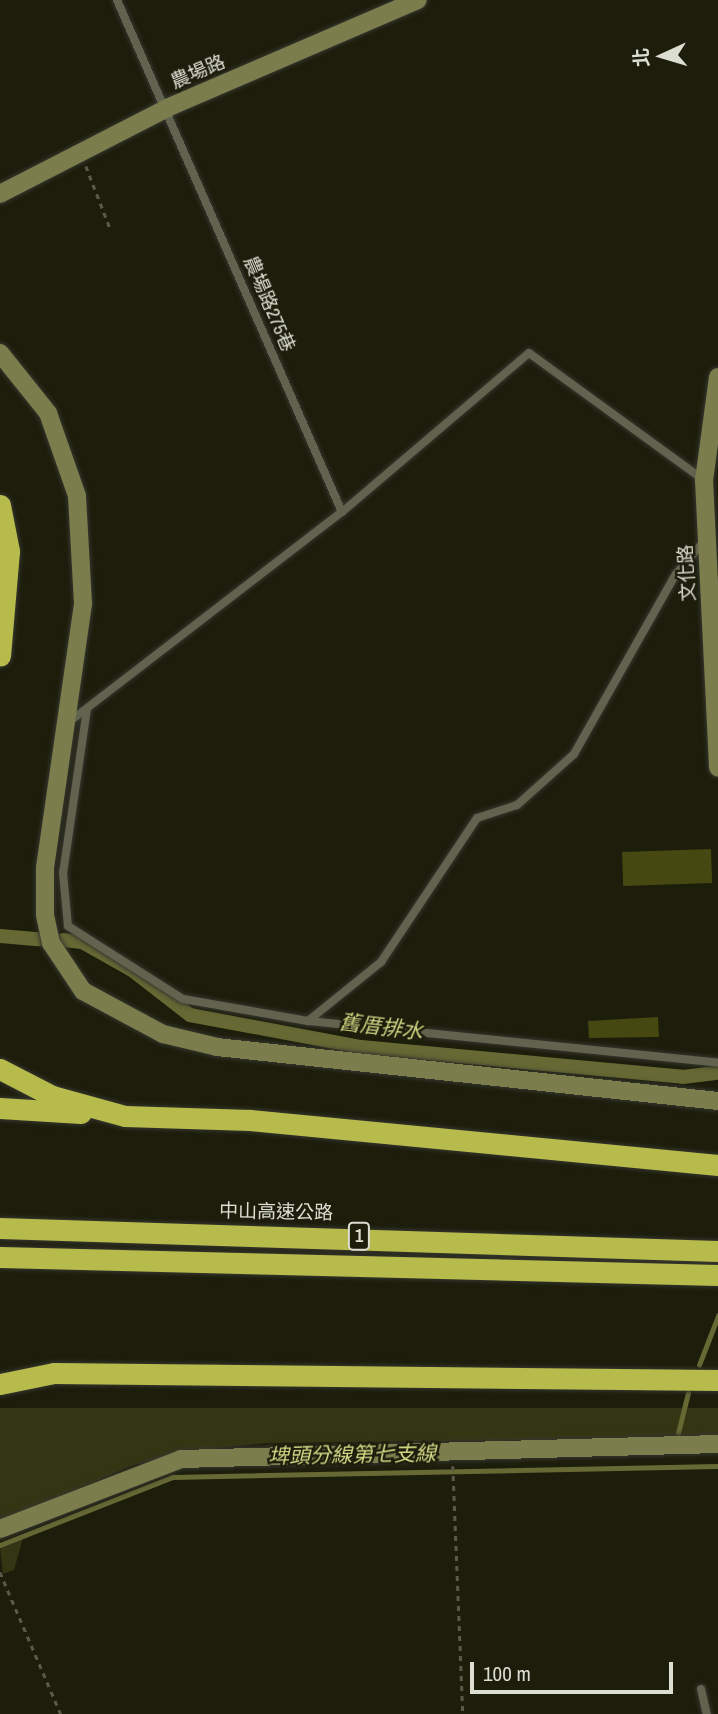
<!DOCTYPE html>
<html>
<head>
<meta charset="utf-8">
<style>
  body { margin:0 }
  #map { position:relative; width:718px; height:1714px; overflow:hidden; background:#1c1d0b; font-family:"Archivo Narrow","Noto Sans TC",sans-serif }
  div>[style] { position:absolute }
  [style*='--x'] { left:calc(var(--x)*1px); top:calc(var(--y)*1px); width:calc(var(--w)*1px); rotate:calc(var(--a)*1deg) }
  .green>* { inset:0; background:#343613 }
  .stream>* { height:4.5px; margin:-2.25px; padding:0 2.25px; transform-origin:2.25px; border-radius:2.25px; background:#666934 }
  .canal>* { height:14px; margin:-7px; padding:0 7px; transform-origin:7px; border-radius:7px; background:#666934 }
  .building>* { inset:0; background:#464811; transform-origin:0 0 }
  .path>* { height:2.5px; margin-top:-1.25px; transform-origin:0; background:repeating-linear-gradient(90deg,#585949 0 5px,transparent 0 10px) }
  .roads { filter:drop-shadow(0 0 2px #36362e) drop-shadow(0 0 2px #36362e) }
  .lane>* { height:8px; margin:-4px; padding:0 4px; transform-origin:4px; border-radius:4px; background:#61634e }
  .secondary>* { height:18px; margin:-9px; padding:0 9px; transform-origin:9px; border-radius:9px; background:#7b7d4d }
  .highway>* { height:21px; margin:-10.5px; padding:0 10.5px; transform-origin:10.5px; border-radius:10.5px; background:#b7bb4c }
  span { translate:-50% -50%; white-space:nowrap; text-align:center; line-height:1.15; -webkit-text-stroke:5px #1c1d0b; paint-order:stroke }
  .shield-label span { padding:2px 5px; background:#1c1d0b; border:2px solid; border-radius:5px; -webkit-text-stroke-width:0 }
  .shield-label { font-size:18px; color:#ddded2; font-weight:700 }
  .street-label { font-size:19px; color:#ddded2 }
  .water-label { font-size:21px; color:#d2d785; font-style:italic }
  .north { position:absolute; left:627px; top:21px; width:70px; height:70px; -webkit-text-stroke:5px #1c1d0b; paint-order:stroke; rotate:266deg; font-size:19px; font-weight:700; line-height:28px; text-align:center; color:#ddded2 }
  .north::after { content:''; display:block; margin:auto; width:24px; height:32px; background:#ddded2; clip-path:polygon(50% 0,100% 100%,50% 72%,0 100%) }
  .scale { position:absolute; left:470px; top:1662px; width:203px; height:32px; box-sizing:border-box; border:4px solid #ddded2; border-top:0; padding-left:9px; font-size:21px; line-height:24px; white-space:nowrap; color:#ddded2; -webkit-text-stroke:5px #1c1d0b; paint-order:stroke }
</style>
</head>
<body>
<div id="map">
  <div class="green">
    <i style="clip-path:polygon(0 1408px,718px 1408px,718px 1438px,266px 1443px,198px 1450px,133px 1465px,0 1522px)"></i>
    <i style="clip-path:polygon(23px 1538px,14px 1570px,3px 1574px,0 1547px)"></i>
  </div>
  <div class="stream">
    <i style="--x:699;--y:1365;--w:53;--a:-68.8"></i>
    <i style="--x:678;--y:1433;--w:41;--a:-76"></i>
    <i style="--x:0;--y:1545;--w:186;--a:-21.5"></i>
    <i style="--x:173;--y:1477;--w:545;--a:-1.16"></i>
  </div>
  <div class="canal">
    <i style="--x:0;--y:936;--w:38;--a:5"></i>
    <i style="--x:63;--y:940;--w:19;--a:6"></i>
    <i style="--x:82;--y:942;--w:57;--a:29.2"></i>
    <i style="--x:132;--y:970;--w:73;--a:37.8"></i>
    <i style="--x:190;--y:1015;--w:174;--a:10.6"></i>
    <i style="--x:361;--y:1047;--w:323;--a:5.3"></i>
    <i style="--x:683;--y:1077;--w:35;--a:-7"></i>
  </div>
  <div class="building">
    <i style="left:711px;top:849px;width:34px;height:89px;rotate:88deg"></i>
    <i style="clip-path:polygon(658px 1017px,659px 1037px,589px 1038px,588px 1021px)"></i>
  </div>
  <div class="path">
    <i style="--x:86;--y:166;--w:66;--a:68.8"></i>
    <i style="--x:453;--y:1466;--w:248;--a:87.7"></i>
    <i style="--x:0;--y:1572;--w:155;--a:66.8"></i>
  </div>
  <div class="roads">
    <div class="lane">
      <i style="--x:117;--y:0;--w:559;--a:66.28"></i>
      <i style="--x:87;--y:709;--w:166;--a:98.3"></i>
      <i style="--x:63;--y:873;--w:53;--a:84.6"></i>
      <i style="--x:68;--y:926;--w:136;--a:32.4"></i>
      <i style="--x:183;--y:999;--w:127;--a:10"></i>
      <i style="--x:308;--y:1021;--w:412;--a:5.8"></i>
      <i style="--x:69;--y:722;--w:344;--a:-37.6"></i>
      <i style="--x:342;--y:512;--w:245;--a:-40.4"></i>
      <i style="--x:529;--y:353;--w:216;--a:36"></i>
      <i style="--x:308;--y:1021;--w:94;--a:-38.9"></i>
      <i style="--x:381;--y:962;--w:173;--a:-56.3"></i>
      <i style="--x:477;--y:818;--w:42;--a:-18"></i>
      <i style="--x:517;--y:805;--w:76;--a:-41.8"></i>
      <i style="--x:574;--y:754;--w:207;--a:-60.5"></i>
      <i style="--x:676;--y:574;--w:45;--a:-49.5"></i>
      <i style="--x:701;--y:1689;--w:26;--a:77"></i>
    </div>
    <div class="secondary">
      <i style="--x:0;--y:194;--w:188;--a:-27.2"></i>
      <i style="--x:167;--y:108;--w:273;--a:-23.3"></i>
      <i style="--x:0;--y:353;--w:77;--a:51.3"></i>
      <i style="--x:48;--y:413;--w:88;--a:70.7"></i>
      <i style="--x:77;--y:496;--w:108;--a:86.8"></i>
      <i style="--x:83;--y:604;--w:267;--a:98.2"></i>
      <i style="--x:45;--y:868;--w:47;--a:90"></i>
      <i style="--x:45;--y:915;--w:29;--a:78"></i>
      <i style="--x:51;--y:943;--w:58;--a:56.3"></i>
      <i style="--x:83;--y:991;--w:91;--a:28.3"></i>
      <i style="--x:163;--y:1034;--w:56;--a:13.5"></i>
      <i style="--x:217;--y:1047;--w:504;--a:6.15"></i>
      <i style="--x:718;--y:377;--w:104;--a:97.7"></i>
      <i style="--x:704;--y:480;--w:288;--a:87.2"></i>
      <i style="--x:0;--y:1529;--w:194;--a:-21.1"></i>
      <i style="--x:181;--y:1459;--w:537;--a:-1.6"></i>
    </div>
    <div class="highway">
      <i style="--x:0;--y:505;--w:47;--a:78.9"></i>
      <i style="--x:9;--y:551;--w:105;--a:94.9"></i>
      <i style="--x:0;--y:1069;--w:59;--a:27.4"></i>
      <i style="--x:52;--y:1096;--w:76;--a:15.3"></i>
      <i style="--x:125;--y:1116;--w:125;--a:1.8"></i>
      <i style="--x:250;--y:1120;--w:470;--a:5.5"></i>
      <i style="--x:0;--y:1108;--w:81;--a:3.5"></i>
      <i style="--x:0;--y:1228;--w:718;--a:1.83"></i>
      <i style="--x:0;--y:1257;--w:718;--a:1.44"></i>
      <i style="--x:0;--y:1384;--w:55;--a:-11.5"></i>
      <i style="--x:54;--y:1373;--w:664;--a:0.6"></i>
    </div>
  </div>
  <div class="shield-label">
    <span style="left:359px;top:1236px">1</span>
  </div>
  <div class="street-label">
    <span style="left:198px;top:72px;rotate:-23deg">農場路</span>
    <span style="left:269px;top:304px;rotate:67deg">農場路275巷</span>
    <span style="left:687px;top:573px;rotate:-93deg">文化路</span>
    <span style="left:276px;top:1212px;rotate:1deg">中山高速公路</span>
  </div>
  <div class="water-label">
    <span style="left:381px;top:1027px;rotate:7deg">舊厝排水</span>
    <span style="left:352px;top:1455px;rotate:-1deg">埤頭分線第七支線</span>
  </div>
  <div class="north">北</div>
  <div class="scale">100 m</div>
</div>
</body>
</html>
